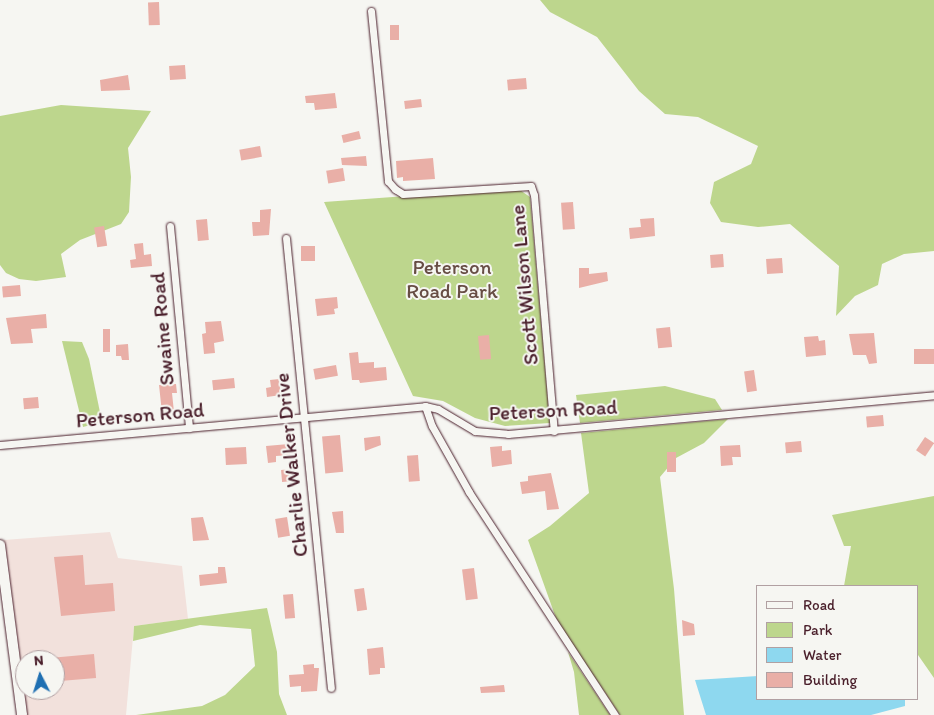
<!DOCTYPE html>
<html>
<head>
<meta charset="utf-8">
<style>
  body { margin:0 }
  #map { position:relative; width:934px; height:715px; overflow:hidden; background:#f6f6f2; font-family:Itim,sans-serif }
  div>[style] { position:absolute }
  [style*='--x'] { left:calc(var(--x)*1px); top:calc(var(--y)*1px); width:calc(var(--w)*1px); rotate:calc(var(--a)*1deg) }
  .built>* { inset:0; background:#f2e1dc }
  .green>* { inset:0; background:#bdd68d }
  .water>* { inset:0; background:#8ed8ef }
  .building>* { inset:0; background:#e9afa7; transform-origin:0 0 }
  .roads { filter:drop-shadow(0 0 1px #4a1f2b) drop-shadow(0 0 1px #4a1f2b) }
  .minor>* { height:7px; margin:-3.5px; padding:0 3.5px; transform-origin:3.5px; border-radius:3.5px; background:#f6f6f2 }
  .secondary>* { height:10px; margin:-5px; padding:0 5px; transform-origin:5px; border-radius:5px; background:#f6f6f2 }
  span { translate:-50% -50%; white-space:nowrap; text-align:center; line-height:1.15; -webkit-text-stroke:4px #f6f6f2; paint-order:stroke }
  .park-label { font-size:21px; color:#674d44 }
  .street-label { font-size:21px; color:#4a1f2b }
  .legend { position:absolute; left:756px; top:585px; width:162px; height:115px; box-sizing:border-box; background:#f6f6f2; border:1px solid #b1a0a2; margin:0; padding:6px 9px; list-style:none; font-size:15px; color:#4a1f2b }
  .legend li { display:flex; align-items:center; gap:10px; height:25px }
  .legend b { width:25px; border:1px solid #b1a0a2 }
  .north { position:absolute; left:15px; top:650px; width:50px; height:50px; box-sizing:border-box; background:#f6f6f2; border:1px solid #b1a0a2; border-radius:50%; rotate:355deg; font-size:14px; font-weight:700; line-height:20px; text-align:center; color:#4a1f2b }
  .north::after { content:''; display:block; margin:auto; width:18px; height:22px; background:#1f6fb2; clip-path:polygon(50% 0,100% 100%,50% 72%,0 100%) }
</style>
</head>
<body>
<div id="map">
  <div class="built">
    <i style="clip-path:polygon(evenodd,110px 532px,118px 558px,182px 566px,188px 619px,134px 626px,126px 715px,26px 715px,4px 540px,110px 532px,25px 660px,55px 660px,55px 690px,25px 690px,25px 660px)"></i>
  </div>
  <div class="green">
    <i style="clip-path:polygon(540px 0,934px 0,934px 251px,904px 254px,882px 264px,878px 285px,855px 296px,836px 316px,839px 266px,790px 224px,758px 227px,721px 222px,710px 203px,714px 182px,751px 164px,758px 146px,698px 117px,665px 114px,639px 91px,597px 37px,550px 12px)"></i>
    <i style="clip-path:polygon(61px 105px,151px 111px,128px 148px,131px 177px,129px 212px,121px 224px,80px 240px,61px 254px,66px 277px,36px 281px,19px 279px,6px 273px,0 265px,0 116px)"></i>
    <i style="clip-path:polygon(517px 188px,530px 197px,550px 423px,505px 426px,475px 418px,443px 401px,413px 396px,324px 202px)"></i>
    <i style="clip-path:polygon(62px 341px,82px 342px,89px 359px,102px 422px,83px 427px)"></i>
    <i style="clip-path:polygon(665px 386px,715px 399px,722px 410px,580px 423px,576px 395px)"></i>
    <i style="clip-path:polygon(728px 419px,704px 443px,676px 458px,660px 477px,674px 589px,684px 715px,620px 715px,557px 621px,528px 540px,550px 526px,589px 493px,581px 433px)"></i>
    <i style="clip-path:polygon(934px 496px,934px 678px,918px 655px,918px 586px,844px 586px,851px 546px,844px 546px,832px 515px)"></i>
    <i style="clip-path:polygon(267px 608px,277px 652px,279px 694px,287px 715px,136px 715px,202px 706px,225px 695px,255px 666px,251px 629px,200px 625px,133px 641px,134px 626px)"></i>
    <i style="clip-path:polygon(568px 652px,610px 715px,579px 715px,574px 672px)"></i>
  </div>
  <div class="water">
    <i style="clip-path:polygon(758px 676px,758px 699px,905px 699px,905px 706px,871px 715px,706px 715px,695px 680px)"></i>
  </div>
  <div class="building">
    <i style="left:159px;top:2px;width:23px;height:11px;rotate:88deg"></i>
    <i style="left:390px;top:25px;width:9px;height:15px"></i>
    <i style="left:185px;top:65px;width:14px;height:16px;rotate:86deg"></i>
    <i style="clip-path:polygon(128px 75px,130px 90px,101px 91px,100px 80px)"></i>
    <i style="left:526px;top:78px;width:11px;height:19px;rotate:85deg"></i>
    <i style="clip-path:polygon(335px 93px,337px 108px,315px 110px,314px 103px,306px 103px,305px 96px)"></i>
    <i style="left:421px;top:99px;width:8px;height:17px;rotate:83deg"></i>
    <i style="left:359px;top:131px;width:8px;height:18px;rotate:76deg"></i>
    <i style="left:260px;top:146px;width:11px;height:21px;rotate:80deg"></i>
    <i style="clip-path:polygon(366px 156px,367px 166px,342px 165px,341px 158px)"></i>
    <i style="clip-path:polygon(433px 158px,435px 179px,403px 181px,403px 177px,397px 178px,396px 161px)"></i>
    <i style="left:343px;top:168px;width:13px;height:17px;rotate:81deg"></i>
    <i style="left:573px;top:202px;width:27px;height:12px;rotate:86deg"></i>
    <i style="clip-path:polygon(271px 209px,269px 235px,253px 236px,252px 222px,260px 222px,260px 210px)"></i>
    <i style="clip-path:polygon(654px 218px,655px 236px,630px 239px,629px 228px,641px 227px,640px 219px)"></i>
    <i style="left:207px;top:219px;width:21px;height:11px;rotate:85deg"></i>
    <i style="left:104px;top:226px;width:20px;height:10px;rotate:81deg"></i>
    <i style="clip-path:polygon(143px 243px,144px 255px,151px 254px,152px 266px,131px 268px,130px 260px,136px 259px,134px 244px)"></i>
    <i style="left:301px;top:246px;width:14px;height:15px"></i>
    <i style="left:723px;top:254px;width:13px;height:13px;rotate:86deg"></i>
    <i style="left:782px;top:258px;width:15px;height:16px;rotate:86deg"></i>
    <i style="clip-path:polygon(579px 268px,589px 268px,589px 274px,607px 272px,608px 281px,579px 288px)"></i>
    <i style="left:20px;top:285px;width:11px;height:18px;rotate:85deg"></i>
    <i style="clip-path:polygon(337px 297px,338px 308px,334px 309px,335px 314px,317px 316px,315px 299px)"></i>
    <i style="clip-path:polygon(46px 314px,47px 328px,31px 329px,33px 343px,11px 344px,6px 318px)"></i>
    <i style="clip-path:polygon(221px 321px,224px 341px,214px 343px,215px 353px,204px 354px,202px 334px,206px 333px,205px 322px)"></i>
    <i style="left:670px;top:327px;width:20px;height:14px;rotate:84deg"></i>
    <i style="left:103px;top:329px;width:7px;height:23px"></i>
    <i style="clip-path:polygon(874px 333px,877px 363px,869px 364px,866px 355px,853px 355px,849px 334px)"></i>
    <i style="left:489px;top:335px;width:24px;height:11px;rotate:85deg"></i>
    <i style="clip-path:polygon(818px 336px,819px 341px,825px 340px,826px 355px,806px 357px,804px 337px)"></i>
    <i style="clip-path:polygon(128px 344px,129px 360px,122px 360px,121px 356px,116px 356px,116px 345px)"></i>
    <i style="left:934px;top:349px;width:15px;height:20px;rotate:90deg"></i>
    <i style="clip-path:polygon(358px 352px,359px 363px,374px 362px,374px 368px,386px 367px,387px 380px,360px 383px,359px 380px,352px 380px,349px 353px)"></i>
    <i style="left:336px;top:365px;width:11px;height:23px;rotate:80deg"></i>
    <i style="left:754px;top:370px;width:21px;height:10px;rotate:82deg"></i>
    <i style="left:234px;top:378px;width:10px;height:22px;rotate:84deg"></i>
    <i style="clip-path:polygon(279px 379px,281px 395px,267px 397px,266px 388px,271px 387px,270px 380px)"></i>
    <i style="clip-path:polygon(176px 384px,177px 393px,172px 393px,174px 412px,162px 413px,159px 385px)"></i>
    <i style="left:38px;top:397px;width:11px;height:15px;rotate:85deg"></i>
    <i style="left:883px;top:415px;width:11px;height:17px;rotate:85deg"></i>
    <i style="left:340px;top:435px;width:37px;height:18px;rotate:85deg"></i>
    <i style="clip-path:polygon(380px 436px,381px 445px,365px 451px,364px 438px)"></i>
    <i style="left:925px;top:437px;width:11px;height:16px;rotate:34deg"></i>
    <i style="left:801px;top:441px;width:11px;height:16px;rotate:85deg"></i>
    <i style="clip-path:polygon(289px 444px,290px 455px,276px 456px,276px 462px,268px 463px,266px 446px)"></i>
    <i style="clip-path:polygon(740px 445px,741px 457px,732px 457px,733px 465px,721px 466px,720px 446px)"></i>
    <i style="clip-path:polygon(502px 446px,502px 451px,511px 450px,512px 464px,492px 467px,490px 447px)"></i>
    <i style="left:246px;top:447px;width:17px;height:21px;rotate:87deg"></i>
    <i style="left:667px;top:452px;width:9px;height:20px"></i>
    <i style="left:418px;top:455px;width:26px;height:11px;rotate:86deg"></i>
    <i style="left:292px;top:469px;width:12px;height:11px;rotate:85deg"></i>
    <i style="clip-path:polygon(551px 473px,559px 509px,547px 510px,545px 491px,522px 494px,520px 482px,528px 481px,528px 476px)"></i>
    <i style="clip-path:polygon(343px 511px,344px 533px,336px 533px,332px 512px)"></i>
    <i style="clip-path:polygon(203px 517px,209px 540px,193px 541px,191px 518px)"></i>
    <i style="left:287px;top:517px;width:19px;height:12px;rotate:81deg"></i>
    <i style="clip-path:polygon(83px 555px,85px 585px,113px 583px,115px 611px,61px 616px,54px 557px)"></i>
    <i style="clip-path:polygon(218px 567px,225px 567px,227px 583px,200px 586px,199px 575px,218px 573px)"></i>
    <i style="left:474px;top:568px;width:31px;height:12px;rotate:83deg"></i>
    <i style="left:364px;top:588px;width:22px;height:10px;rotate:82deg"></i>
    <i style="left:293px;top:594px;width:24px;height:10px;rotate:85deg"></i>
    <i style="clip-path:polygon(682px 620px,694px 624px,695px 635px,683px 636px)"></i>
    <i style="clip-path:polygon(383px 647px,385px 668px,380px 668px,380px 674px,369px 675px,367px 649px)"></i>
    <i style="left:94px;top:654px;width:24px;height:39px;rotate:85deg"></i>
    <i style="clip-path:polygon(314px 664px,314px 668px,319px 668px,317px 691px,301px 692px,301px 686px,290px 687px,289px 675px,304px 674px,303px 665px)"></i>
    <i style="clip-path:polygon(504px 685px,505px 692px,481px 693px,480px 687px)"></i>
  </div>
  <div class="roads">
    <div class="minor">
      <i style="--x:371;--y:11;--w:171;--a:84.3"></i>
      <i style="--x:388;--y:181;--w:11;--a:49"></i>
      <i style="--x:395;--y:189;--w:9;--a:32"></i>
      <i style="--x:403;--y:194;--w:128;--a:-3.6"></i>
      <i style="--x:531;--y:186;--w:9;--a:72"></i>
      <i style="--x:534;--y:195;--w:237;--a:85.2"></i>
      <i style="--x:170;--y:226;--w:203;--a:84.6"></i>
      <i style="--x:286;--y:238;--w:452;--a:84.3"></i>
      <i style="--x:425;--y:406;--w:21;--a:71"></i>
      <i style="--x:432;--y:426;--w:76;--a:60.7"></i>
      <i style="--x:469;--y:492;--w:267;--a:56.8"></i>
      <i style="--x:0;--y:445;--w:427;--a:-5.2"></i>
      <i style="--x:425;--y:406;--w:13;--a:13"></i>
      <i style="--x:438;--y:409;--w:43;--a:30.7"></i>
      <i style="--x:475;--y:431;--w:33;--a:5"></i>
      <i style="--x:508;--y:434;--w:428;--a:-5.2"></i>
    </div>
    <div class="secondary">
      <i style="--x:0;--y:545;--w:171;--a:82.6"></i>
    </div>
  </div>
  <div class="park-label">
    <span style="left:452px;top:279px">Peterson<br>Road Park</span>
  </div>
  <div class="street-label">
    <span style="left:524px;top:285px;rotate:-95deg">Scott Wilson Lane</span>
    <span style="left:162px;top:329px;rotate:-95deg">Swaine Road</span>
    <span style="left:553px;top:410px;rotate:-3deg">Peterson Road</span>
    <span style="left:140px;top:415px;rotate:-5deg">Peterson Road</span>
    <span style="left:291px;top:465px;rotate:-96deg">Charlie Walker Drive</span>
  </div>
  <ul class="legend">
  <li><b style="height:6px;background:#f6f6f2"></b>Road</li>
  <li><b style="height:14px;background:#bdd68d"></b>Park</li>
  <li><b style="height:14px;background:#8ed8ef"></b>Water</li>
  <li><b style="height:14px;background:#e9afa7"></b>Building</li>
  </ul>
  <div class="north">N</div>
</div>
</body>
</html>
